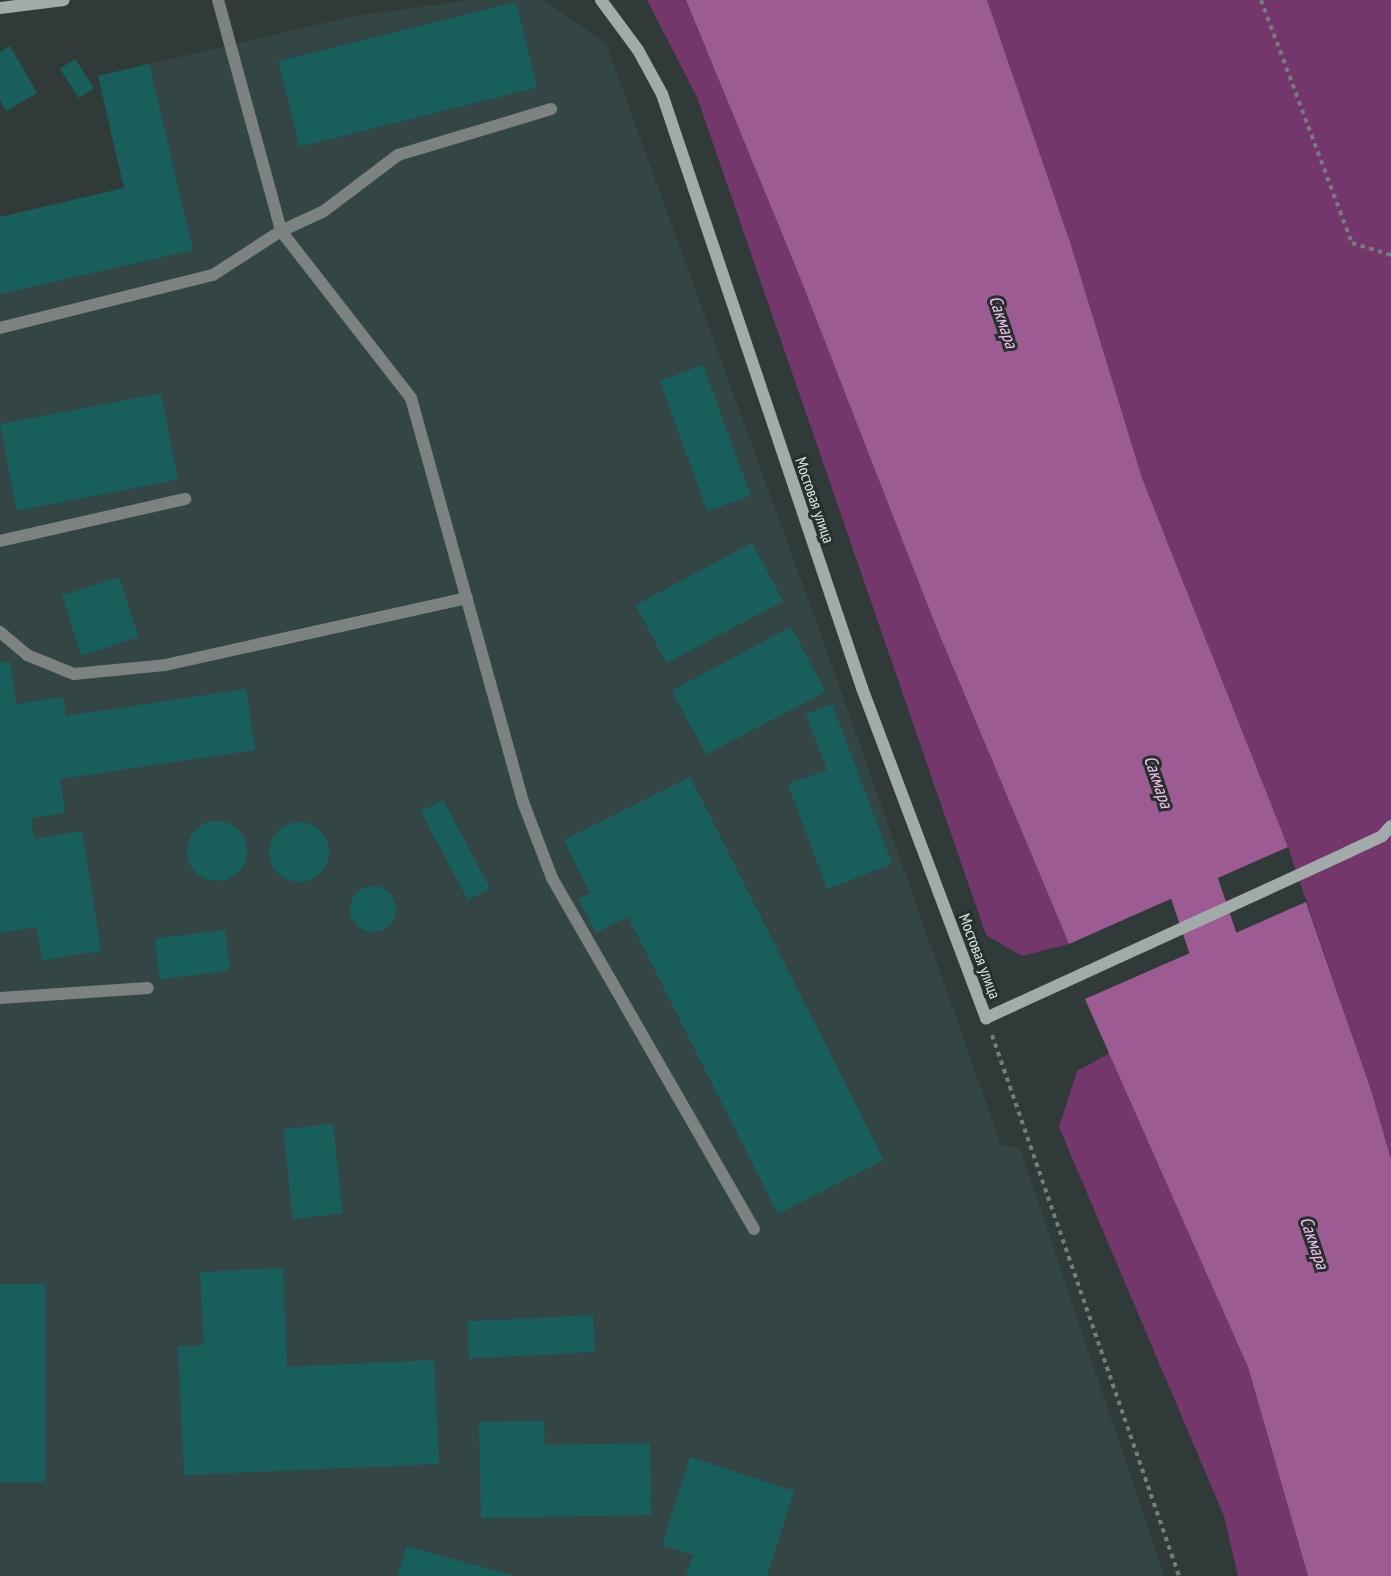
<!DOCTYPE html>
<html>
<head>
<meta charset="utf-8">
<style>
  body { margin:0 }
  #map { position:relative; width:1391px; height:1576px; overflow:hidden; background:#303a39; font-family:"PT Sans Narrow",sans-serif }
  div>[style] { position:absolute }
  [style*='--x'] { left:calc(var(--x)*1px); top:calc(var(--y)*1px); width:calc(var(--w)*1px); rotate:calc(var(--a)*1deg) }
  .built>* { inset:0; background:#334645 }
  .green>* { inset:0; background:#73376b }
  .water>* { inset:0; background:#9c5b92 }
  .river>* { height:51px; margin:-25.5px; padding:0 25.5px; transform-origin:25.5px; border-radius:25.5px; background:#9c5b92 }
  .building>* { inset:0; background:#185f5b; transform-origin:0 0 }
  .round { border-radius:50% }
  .path>* { height:4px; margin-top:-2px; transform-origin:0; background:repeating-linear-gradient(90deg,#757d7c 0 4.5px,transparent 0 9px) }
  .lane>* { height:12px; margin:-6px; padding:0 6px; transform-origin:6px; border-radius:6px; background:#7c8281 }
  .secondary>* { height:12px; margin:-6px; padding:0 6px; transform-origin:6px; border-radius:6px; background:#a2abaa }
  span { translate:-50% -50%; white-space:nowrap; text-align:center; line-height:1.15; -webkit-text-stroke:6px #26302f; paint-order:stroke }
  .street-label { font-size:16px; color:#dde3e3 }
  .water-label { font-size:18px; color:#f7c0ed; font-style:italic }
</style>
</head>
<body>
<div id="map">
  <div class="built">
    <i style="clip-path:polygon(472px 0,544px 0,606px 44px,825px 646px,1001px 1145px,1020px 1148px,1164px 1576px,0 1576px,0 217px,124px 188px,98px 76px,354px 16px)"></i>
  </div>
  <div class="green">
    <i style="clip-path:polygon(647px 0,686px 0,799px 275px,935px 624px,1069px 944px,1022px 956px,986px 935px,697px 97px)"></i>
    <i style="clip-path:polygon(987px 0,1391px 0,1391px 1159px,1371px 1090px,1288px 847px,1142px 478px,1071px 245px)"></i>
    <i style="clip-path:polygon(1110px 1053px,1248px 1367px,1308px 1576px,1238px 1576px,1224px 1516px,1059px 1127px,1077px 1071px)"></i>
  </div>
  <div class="water">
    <i style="clip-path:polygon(686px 0,987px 0,1071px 245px,1142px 478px,1288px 847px,1069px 944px,935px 624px,799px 275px)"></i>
    <i style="clip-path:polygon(1306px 902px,1371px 1090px,1391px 1159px,1391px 1576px,1308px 1576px,1248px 1367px,1085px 999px)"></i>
  </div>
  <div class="river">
    <i style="--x:1172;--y:823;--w:196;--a:71.3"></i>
  </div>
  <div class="building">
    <i style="left:516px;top:2px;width:88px;height:245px;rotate:76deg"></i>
    <i style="clip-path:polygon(10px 46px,37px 93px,6px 111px,0 100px,0 52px)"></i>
    <i style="left:75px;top:59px;width:35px;height:18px;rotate:57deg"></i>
    <i style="clip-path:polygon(149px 64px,193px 250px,0 294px,0 217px,124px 188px,98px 76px)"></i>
    <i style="left:703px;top:365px;width:139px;height:46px;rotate:70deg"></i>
    <i style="left:161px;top:393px;width:88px;height:164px;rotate:79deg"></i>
    <i style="left:752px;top:543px;width:66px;height:132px;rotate:62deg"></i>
    <i style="left:119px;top:577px;width:63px;height:60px;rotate:72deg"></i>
    <i style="left:791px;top:627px;width:73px;height:135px;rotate:62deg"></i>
    <i style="clip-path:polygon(10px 661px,16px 704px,63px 697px,66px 716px,246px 689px,255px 750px,60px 779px,65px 813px,31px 818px,34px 839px,82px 831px,101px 951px,42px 960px,37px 927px,0 933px,0 663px)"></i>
    <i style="clip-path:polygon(832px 704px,892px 864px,827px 889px,788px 784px,827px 770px,806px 714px)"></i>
    <i style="clip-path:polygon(690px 777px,884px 1160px,778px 1214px,628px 917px,596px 933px,578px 899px,590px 893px,564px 840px)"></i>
    <i style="left:443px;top:800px;width:100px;height:25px;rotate:62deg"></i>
    <i class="round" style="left:187px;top:821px;width:60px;height:60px"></i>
    <i class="round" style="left:269px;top:822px;width:60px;height:60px"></i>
    <i class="round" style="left:350px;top:886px;width:46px;height:46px"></i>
    <i style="left:225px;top:930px;width:41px;height:71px;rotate:83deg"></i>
    <i style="left:333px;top:1124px;width:90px;height:50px;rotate:84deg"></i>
    <i style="clip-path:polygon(283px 1268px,287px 1367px,434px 1360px,439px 1464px,184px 1475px,178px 1346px,204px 1345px,200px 1272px)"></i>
    <i style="left:0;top:1284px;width:45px;height:198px"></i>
    <i style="left:593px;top:1315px;width:37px;height:126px;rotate:87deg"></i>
    <i style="clip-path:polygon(544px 1421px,545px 1445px,650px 1443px,651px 1515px,481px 1518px,479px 1422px)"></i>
    <i style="clip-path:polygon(690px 1457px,794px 1491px,767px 1576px,686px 1576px,693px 1555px,662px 1545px)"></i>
    <i style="clip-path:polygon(406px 1546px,512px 1575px,512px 1576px,398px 1576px)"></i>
  </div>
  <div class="path">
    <i style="--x:1261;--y:0;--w:259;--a:69.5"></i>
    <i style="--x:1352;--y:243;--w:41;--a:17.1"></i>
    <i style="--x:992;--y:1035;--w:572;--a:70.93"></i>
  </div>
  <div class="lane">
    <i style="--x:218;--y:0;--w:239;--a:74.7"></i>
    <i style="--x:281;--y:231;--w:212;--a:52.1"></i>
    <i style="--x:411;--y:398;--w:419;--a:74.5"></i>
    <i style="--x:523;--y:802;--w:81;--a:69.1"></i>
    <i style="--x:552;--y:878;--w:405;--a:60.1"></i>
    <i style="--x:0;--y:328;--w:219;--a:-14"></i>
    <i style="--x:213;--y:275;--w:81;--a:-32.9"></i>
    <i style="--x:281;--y:231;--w:47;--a:-24.9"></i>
    <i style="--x:324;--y:211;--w:93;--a:-37.1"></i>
    <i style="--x:398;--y:155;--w:160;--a:-16.7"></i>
    <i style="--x:0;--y:541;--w:190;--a:-12.8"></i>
    <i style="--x:0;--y:632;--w:35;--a:40"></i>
    <i style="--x:27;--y:655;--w:51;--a:22"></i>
    <i style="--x:74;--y:674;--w:91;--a:-5.6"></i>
    <i style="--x:165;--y:665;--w:309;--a:-12.5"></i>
    <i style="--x:0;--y:998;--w:148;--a:-3.9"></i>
  </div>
  <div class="secondary">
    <i style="--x:601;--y:0;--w:62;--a:53.5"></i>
    <i style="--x:638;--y:50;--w:50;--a:61.4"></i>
    <i style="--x:662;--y:94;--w:627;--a:71.39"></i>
    <i style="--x:862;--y:688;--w:353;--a:69.4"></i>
    <i style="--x:986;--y:1018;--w:398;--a:-24.6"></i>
    <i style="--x:1348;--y:852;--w:38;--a:-25"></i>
    <i style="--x:1382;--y:836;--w:13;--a:-48"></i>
    <i style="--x:0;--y:8;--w:64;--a:-7.1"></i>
  </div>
  <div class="street-label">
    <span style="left:815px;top:500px;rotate:71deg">Мостовая улица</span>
    <span style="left:980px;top:956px;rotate:69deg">Мостовая улица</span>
  </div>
  <div class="water-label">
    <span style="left:1003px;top:322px;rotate:71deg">Сакмара</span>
    <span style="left:1158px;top:782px;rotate:71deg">Сакмара</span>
    <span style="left:1314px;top:1243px;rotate:71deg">Сакмара</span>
  </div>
</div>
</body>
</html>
